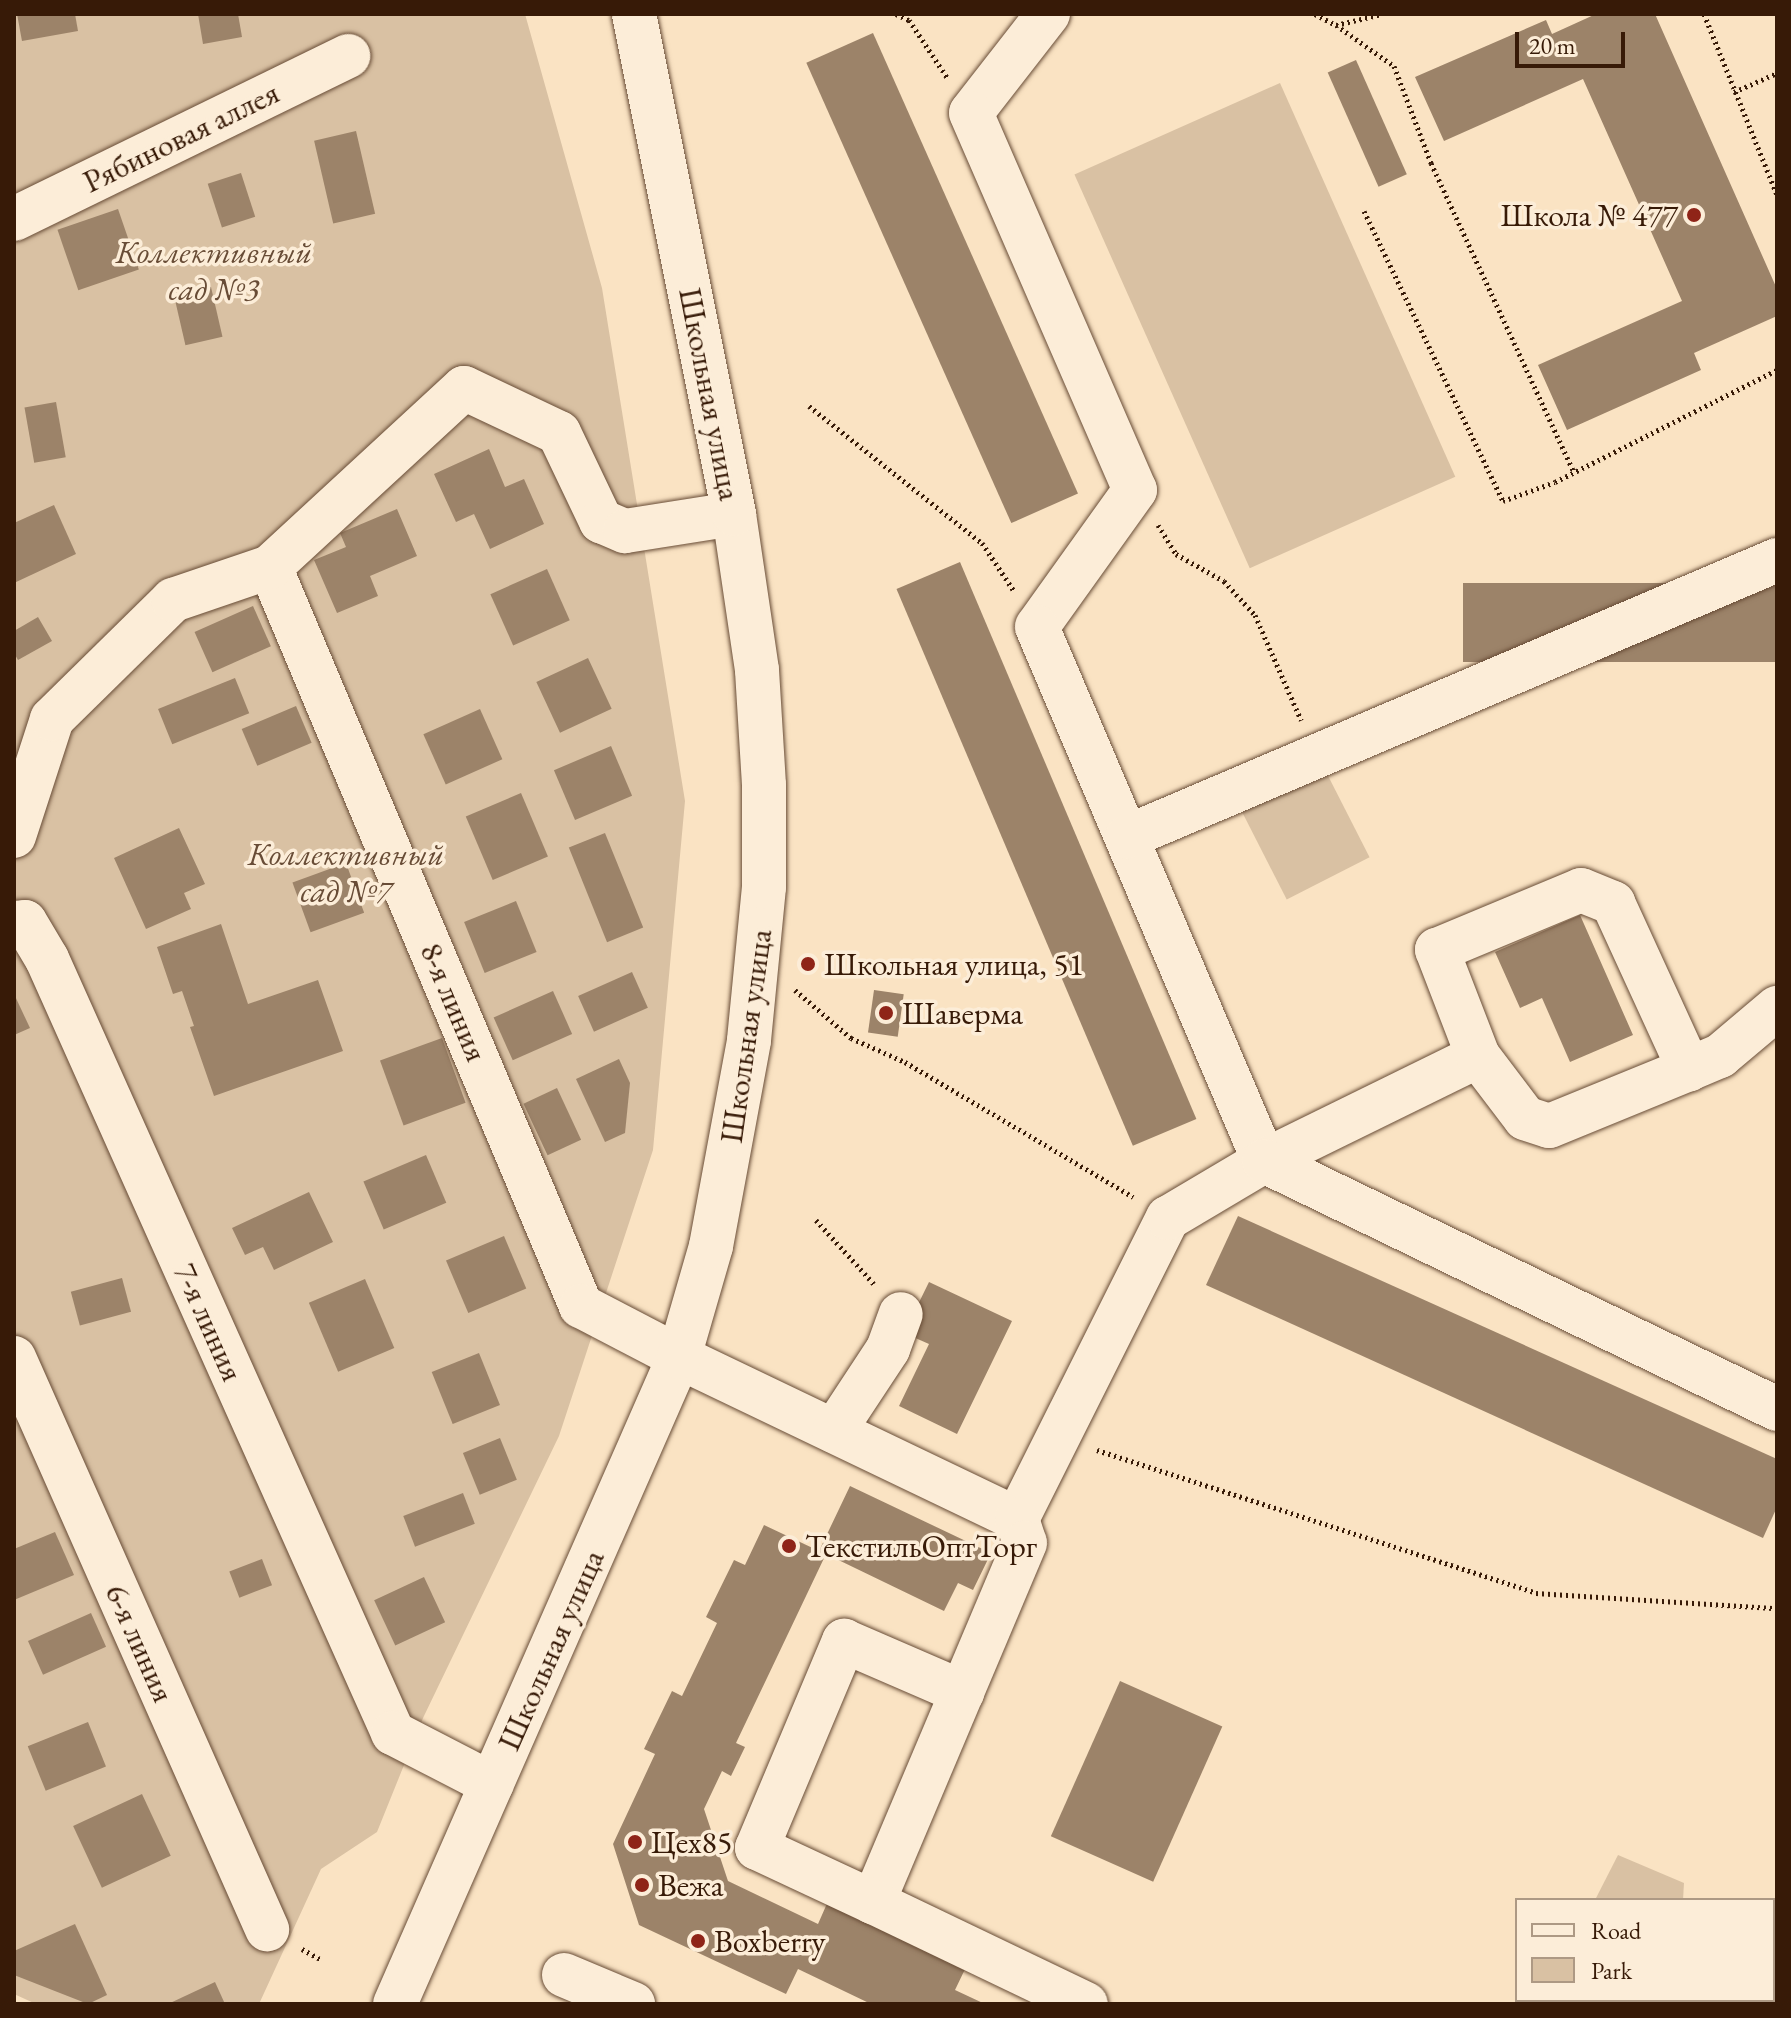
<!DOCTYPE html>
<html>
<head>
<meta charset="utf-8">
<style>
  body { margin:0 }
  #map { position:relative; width:1791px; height:2018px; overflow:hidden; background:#fae3c3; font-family:"EB Garamond",serif }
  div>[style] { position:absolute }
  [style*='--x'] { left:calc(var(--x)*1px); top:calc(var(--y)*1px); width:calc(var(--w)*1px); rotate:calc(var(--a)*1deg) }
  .green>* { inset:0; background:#d9c1a3; transform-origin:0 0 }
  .building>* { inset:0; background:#9c8369; transform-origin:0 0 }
  .path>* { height:5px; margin-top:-2.5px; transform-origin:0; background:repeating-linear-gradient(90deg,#371a07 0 2px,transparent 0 6px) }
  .roads { filter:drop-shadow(0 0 2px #684c36) drop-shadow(0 0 2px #684c36) }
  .minor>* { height:44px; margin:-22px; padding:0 22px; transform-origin:22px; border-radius:22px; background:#fcedd8 }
  .dots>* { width:22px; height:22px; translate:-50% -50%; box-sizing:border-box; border:4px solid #fcedd8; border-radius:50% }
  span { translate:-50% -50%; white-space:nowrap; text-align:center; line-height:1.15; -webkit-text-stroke:7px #fcedd8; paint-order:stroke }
  .street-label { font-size:32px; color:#371a07 }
  .poi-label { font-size:32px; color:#371a07 }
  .right { translate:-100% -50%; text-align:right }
  .left { translate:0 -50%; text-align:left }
  .park-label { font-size:32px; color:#684c36; font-style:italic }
  .frame { position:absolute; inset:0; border:16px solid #371a07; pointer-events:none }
  .legend { position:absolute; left:1515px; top:1898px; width:260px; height:104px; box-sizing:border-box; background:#fcedd8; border:2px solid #ad9984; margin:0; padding:10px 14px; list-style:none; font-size:24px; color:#371a07 }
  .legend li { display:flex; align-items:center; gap:16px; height:40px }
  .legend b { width:40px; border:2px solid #ad9984 }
  .scale { position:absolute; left:1515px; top:32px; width:110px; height:36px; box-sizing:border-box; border:4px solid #371a07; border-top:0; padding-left:10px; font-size:24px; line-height:28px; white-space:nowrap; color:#371a07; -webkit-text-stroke:6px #fcedd8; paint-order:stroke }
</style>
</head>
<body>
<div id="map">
  <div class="green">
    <i style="clip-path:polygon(14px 14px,525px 14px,602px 288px,685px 801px,653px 1150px,559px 1436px,423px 1718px,377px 1832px,321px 1869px,259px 2004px,36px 2004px,14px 1994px)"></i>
    <i style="left:1280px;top:83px;width:431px;height:225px;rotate:66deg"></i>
    <i style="left:1321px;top:762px;width:107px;height:93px;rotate:63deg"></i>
    <i style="clip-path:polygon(1618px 1855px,1684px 1883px,1683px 1900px,1595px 1900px)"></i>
  </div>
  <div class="building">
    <i style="clip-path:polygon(17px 14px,75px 14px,78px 31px,22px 41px)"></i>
    <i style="clip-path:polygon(198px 14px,238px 14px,242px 37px,203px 44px)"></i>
    <i style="clip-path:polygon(1596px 14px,1655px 14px,1777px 289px,1777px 316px,1694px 353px,1701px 370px,1567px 430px,1538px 365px,1682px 301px,1583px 79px,1444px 141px,1415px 77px,1546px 20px,1552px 34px)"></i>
    <i style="left:873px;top:33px;width:504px;height:73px;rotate:66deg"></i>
    <i style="left:1356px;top:60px;width:125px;height:31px;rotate:66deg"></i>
    <i style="left:356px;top:131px;width:85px;height:43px;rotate:77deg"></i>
    <i style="left:241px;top:173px;width:46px;height:35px;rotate:72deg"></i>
    <i style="left:118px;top:209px;width:64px;height:64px;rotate:71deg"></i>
    <i style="left:211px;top:287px;width:51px;height:38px;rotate:77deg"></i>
    <i style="left:56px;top:402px;width:56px;height:32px;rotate:80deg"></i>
    <i style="clip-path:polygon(489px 449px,505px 487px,524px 479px,544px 524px,490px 549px,474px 514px,456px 522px,434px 474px)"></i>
    <i style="clip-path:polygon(54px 505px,76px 554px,14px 583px,14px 523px)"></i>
    <i style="clip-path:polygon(397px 509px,417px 556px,370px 576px,378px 596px,337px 613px,314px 560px,346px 547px,340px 533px)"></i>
    <i style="left:960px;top:562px;width:605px;height:69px;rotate:67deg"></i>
    <i style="left:547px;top:569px;width:56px;height:62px;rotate:66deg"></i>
    <i style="left:1777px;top:583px;width:79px;height:314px;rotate:90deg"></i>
    <i style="left:253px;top:606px;width:44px;height:64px;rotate:66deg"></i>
    <i style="clip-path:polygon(38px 617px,52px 641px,18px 660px,14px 653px,14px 631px)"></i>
    <i style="left:588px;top:658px;width:56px;height:57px;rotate:65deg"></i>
    <i style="left:235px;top:678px;width:38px;height:83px;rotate:68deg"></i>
    <i style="left:296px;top:706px;width:40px;height:59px;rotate:67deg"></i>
    <i style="left:480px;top:709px;width:55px;height:62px;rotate:66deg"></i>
    <i style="left:611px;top:746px;width:54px;height:62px;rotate:67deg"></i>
    <i style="left:521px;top:793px;width:69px;height:60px;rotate:67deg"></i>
    <i style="clip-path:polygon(179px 828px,205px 884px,184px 893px,191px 909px,146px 929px,114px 858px)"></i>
    <i style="left:605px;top:833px;width:102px;height:39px;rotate:68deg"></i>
    <i style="left:346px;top:863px;width:53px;height:57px;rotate:70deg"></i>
    <i style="left:516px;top:901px;width:55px;height:56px;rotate:68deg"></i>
    <i style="clip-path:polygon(1580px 915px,1633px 1035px,1570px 1062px,1542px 998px,1520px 1008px,1495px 952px)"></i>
    <i style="clip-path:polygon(221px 924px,248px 1004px,318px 980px,343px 1051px,214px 1096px,190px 1027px,194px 1026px,182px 991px,173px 994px,157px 947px)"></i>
    <i style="left:632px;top:972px;width:39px;height:59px;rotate:66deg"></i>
    <i style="left:874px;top:990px;width:30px;height:43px;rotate:8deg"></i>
    <i style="left:553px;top:991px;width:47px;height:65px;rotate:66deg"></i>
    <i style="clip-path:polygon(14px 994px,30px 1028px,14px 1035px)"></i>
    <i style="left:442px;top:1038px;width:69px;height:66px;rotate:70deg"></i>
    <i style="clip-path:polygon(619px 1059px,630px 1083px,625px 1133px,605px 1142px,576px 1079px)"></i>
    <i style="left:557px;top:1088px;width:57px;height:37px;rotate:65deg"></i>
    <i style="left:426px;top:1155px;width:52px;height:68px;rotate:67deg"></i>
    <i style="clip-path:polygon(309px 1192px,333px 1242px,274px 1270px,263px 1247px,245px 1255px,232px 1228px)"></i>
    <i style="clip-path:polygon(1238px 1216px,1777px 1459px,1777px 1507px,1763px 1538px,1206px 1285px)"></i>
    <i style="left:504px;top:1236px;width:57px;height:63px;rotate:67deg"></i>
    <i style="left:122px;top:1278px;width:35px;height:53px;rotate:75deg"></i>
    <i style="left:365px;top:1279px;width:75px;height:61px;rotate:67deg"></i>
    <i style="clip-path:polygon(929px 1282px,1012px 1321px,957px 1434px,899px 1406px,929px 1344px,904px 1333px)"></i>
    <i style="left:479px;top:1353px;width:56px;height:51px;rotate:68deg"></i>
    <i style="left:500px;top:1438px;width:45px;height:40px;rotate:68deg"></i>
    <i style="clip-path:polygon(850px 1486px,991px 1553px,973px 1590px,958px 1583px,944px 1611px,826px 1554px,736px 1743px,745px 1747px,731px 1776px,722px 1771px,704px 1809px,728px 1881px,818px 1924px,829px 1899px,967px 1965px,955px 1990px,985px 2004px,871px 2004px,798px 1969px,786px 1994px,639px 1925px,613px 1844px,655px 1754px,644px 1749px,672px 1691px,682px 1696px,717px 1623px,706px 1617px,734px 1560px,745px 1565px,764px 1525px,819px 1551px)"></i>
    <i style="left:463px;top:1493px;width:33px;height:64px;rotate:69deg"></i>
    <i style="clip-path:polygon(55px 1532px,74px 1575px,14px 1600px,14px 1549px)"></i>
    <i style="left:262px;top:1559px;width:28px;height:35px;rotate:69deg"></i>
    <i style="left:424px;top:1577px;width:50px;height:55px;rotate:65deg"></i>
    <i style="left:91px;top:1613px;width:37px;height:69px;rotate:66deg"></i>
    <i style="left:1120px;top:1681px;width:112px;height:170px;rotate:24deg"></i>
    <i style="left:88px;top:1722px;width:48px;height:65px;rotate:68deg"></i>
    <i style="left:142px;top:1794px;width:68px;height:76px;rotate:65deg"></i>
    <i style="clip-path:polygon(75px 1924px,107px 1995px,88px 2004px,14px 1975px,14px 1951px)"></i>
    <i style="clip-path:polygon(215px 1982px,225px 2004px,168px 2004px)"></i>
  </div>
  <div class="path">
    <i style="--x:896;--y:14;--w:14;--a:25"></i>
    <i style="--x:909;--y:20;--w:71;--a:56.5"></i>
    <i style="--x:1315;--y:14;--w:24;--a:28"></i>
    <i style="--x:1336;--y:25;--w:47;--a:-13.4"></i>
    <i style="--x:1704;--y:14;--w:195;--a:68"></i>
    <i style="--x:1336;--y:25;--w:71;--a:35.3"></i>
    <i style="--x:1394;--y:66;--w:104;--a:69.1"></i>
    <i style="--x:1431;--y:163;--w:341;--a:65.2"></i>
    <i style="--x:1734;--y:92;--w:47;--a:-23.8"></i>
    <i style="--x:1364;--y:211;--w:322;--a:64.4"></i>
    <i style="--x:1503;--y:501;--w:55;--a:-20.1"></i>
    <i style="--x:1555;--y:482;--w:249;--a:-26.8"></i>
    <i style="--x:809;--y:406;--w:221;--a:38.4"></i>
    <i style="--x:982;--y:543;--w:58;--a:56.3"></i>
    <i style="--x:1158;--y:525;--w:34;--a:58"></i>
    <i style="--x:1176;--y:554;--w:55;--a:29.4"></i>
    <i style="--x:1224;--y:581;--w:46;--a:47.6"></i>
    <i style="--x:1255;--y:615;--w:115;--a:66.3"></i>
    <i style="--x:795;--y:990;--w:74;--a:40.6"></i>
    <i style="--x:851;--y:1038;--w:59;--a:24"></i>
    <i style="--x:905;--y:1062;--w:265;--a:30.6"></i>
    <i style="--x:816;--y:1220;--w:86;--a:47.8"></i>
    <i style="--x:1097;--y:1450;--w:462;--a:18"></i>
    <i style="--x:1536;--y:1593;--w:241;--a:3.6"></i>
    <i style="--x:302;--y:1949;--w:23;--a:29"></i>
  </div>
  <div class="roads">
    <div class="minor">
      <i style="--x:1048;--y:14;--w:125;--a:127.9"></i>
      <i style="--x:971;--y:113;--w:411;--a:66.5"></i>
      <i style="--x:1135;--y:490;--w:168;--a:125.6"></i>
      <i style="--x:1037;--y:627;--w:580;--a:66.97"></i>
      <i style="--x:1264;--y:1161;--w:238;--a:-26.1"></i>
      <i style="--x:1478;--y:1056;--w:114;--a:-111.1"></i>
      <i style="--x:1437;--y:950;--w:156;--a:-22.6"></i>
      <i style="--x:1581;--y:890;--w:35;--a:22"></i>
      <i style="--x:1613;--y:903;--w:183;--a:65.4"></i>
      <i style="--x:1689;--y:1069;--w:151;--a:157.8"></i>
      <i style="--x:1549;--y:1126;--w:25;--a:-162"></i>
      <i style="--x:1525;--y:1118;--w:78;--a:-127.2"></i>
      <i style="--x:14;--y:219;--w:372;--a:-26"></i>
      <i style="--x:270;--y:567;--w:802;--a:67.18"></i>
      <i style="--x:581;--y:1306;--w:110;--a:27.5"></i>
      <i style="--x:679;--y:1357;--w:375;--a:25.6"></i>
      <i style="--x:1017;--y:1519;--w:337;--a:-63.4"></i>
      <i style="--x:1168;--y:1218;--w:112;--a:-30.7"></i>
      <i style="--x:1264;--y:1161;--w:570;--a:25.8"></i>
      <i style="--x:14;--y:836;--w:123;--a:-72"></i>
      <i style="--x:52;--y:719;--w:170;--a:-44.5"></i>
      <i style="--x:173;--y:600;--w:102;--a:-18.8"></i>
      <i style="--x:270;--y:567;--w:264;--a:-42.7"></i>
      <i style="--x:464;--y:388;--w:105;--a:25.3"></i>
      <i style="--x:559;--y:433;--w:98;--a:64.5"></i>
      <i style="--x:601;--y:521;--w:26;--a:23"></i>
      <i style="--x:625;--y:531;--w:110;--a:-8.9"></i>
      <i style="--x:1127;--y:837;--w:707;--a:-23.08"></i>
      <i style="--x:14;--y:923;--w:11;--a:-5"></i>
      <i style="--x:25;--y:922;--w:43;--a:59.3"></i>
      <i style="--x:47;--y:959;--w:848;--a:65.91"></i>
      <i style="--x:393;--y:1733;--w:111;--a:27.3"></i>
      <i style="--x:1689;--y:1069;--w:34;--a:-23"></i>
      <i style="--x:1720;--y:1056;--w:75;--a:-40.1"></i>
      <i style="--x:14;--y:1358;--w:625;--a:66.1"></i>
      <i style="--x:834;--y:1431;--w:98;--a:-56.6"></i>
      <i style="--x:888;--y:1349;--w:37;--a:-70"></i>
      <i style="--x:1017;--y:1519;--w:25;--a:72"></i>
      <i style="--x:1025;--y:1543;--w:390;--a:112.9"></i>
      <i style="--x:873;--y:1902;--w:236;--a:25.6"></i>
      <i style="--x:873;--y:1902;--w:128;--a:-155"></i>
      <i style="--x:757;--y:1848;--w:225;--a:-67.2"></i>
      <i style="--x:844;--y:1641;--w:129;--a:23.4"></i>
      <i style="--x:564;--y:1975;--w:75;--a:22.8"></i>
      <i style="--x:1773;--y:1988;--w:4;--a:14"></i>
      <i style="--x:395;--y:2004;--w:707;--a:-66.3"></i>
      <i style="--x:679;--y:1357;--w:116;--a:-73.9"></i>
      <i style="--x:711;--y:1246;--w:209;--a:-79.5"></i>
      <i style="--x:749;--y:1040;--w:154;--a:-84.4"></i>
      <i style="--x:764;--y:887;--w:102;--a:-90"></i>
      <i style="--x:764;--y:785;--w:115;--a:-93.5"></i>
      <i style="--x:757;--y:670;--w:158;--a:-98.4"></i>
      <i style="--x:734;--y:514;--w:510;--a:-101.31"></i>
      <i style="--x:1695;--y:2004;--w:14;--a:-17"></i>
    </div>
  </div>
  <div class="dots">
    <i style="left:1694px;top:215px;background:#8f2418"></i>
    <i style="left:808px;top:964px;background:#8f2418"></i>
    <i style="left:886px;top:1013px;background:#8f2418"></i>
    <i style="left:789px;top:1546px;background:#8f2418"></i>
    <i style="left:635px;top:1842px;background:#8f2418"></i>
    <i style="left:642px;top:1885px;background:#8f2418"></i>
    <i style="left:698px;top:1941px;background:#8f2418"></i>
  </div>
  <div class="street-label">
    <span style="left:181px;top:137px;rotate:-26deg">Рябиновая аллея</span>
    <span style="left:710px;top:394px;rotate:79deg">Школьная улица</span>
    <span style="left:454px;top:1002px;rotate:67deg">8-я линия</span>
    <span style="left:746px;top:1036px;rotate:-82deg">Школьная улица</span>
    <span style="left:209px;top:1322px;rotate:66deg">7-я линия</span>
    <span style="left:140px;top:1643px;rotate:66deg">6-я линия</span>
    <span style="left:551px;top:1650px;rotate:-66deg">Школьная улица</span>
  </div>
  <div class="poi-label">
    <span class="right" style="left:1678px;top:215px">Школа № 477</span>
    <span class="left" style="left:824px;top:964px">Школьная улица, 51</span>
    <span class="left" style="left:902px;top:1013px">Шаверма</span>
    <span class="left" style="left:805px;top:1546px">ТекстильОптТорг</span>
    <span class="left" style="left:651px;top:1842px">Цех85</span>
    <span class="left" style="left:658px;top:1885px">Вежа</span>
    <span class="left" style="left:714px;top:1941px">Boxberry</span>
  </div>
  <div class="park-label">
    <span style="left:214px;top:271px">Коллективный<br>сад №3</span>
    <span style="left:346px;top:873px">Коллективный<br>сад №7</span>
  </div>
  <div class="frame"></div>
  <ul class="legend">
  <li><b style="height:10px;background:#fcedd8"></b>Road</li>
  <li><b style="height:22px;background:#d9c1a3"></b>Park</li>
  </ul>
  <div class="scale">20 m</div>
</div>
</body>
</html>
